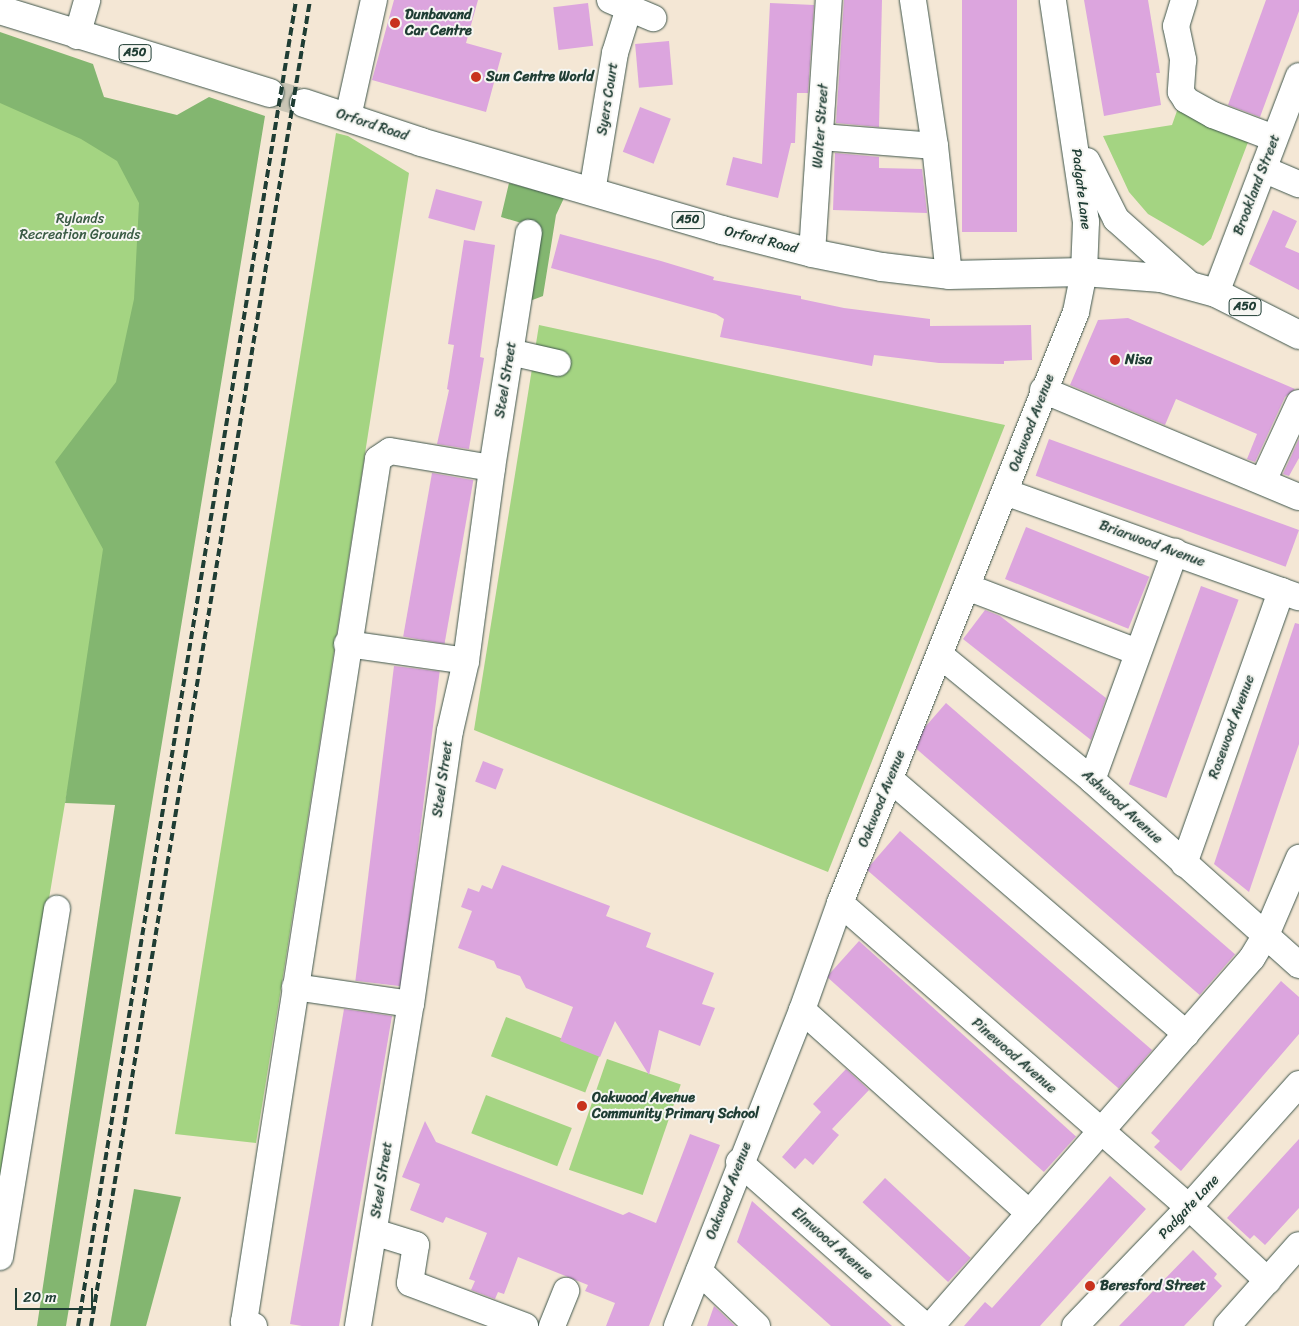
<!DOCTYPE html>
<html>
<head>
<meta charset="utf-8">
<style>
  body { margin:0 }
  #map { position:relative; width:1299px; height:1326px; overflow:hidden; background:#f4e7d5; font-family:Sriracha,sans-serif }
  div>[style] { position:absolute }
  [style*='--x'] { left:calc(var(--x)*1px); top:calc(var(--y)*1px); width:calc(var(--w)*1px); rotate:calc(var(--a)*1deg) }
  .green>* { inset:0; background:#a4d482; transform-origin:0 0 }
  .forest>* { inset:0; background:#83b670 }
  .building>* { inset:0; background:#dca5de; transform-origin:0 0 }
  .major-tunnel>* { height:28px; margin-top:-14px; transform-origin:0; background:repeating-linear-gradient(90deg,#c9c5b5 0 28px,transparent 0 42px) }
  .roads { filter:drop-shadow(0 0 1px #3f564c) drop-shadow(0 0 1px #3f564c) }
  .minor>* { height:26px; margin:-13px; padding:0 13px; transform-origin:13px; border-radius:13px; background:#fff }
  .major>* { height:28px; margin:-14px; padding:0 14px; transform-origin:14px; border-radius:14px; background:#fff }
  .rail>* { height:4px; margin-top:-2px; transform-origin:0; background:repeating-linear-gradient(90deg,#1f3d34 0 8px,transparent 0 12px) }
  .dots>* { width:14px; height:14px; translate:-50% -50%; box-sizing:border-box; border:2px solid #f6f6f2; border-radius:50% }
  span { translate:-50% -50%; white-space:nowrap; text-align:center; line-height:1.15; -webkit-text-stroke:4px #f6f6f2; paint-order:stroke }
  .shield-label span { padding:1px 4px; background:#f6f6f2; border:1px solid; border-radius:4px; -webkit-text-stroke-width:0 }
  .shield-label { font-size:12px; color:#1f3d34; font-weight:700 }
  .poi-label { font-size:14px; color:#1f3d34; font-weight:700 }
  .left { translate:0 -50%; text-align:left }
  .street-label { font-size:14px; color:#1f3d34 }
  .park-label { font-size:14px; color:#3a5b44 }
  .scale { position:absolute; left:15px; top:1288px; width:78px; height:22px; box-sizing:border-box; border:2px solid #1f3d34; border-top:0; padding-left:6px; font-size:15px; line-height:18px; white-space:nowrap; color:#1f3d34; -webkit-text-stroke:4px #f6f6f2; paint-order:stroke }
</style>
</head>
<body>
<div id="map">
  <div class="green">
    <i style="clip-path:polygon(0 66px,127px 117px,161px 219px,138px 429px,65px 803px,0 1192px)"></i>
    <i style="clip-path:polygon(1178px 108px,1250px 137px,1211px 239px,1203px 246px,1148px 214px,1129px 192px,1103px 136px,1172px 125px)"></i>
    <i style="clip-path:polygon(336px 133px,348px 136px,409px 173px,284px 970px,256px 1143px,175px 1134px)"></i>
    <i style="clip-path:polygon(539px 325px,1005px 425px,828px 872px,474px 730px)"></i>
    <i style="left:506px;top:1017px;width:101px;height:42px;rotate:21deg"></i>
    <i style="left:607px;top:1059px;width:78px;height:117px;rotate:19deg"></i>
    <i style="left:486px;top:1095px;width:92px;height:41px;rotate:21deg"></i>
  </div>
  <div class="forest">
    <i style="clip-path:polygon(0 32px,93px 64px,104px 97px,177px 115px,209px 97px,265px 116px,66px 1326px,37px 1326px,115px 805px,65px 803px,103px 549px,55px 462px,116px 382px,134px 299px,139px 203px,117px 161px,81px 139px,0 103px)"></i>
    <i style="clip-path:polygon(509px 183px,564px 198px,556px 215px,543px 296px,527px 302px,535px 227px,501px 217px)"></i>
    <i style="clip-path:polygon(134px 1189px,181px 1197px,146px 1326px,110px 1326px)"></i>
  </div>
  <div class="building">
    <i style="clip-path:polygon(394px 0,478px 0,466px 43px,502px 53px,486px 112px,372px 80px)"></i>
    <i style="clip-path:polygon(844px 0,882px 0,879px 127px,836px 123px)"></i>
    <i style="left:962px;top:0;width:55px;height:232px"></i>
    <i style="clip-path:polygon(1084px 0,1148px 0,1160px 73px,1156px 73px,1161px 105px,1104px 116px)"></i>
    <i style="clip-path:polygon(1266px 0,1299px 0,1299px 11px,1260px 117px,1228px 105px)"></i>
    <i style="left:588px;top:3px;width:43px;height:35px;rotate:83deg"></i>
    <i style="clip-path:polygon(770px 3px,814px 5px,808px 93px,797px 93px,795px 143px,791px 143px,778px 198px,726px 185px,733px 157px,762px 164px)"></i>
    <i style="left:669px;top:41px;width:44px;height:34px;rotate:85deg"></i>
    <i style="left:640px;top:107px;width:33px;height:48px;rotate:21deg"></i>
    <i style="clip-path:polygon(835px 153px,879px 157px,879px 168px,922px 169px,927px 213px,833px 210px)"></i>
    <i style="left:436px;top:189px;width:48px;height:30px;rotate:15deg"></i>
    <i style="clip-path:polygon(1273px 210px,1297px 221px,1285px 247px,1299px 253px,1299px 290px,1249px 264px)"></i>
    <i style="clip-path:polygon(560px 234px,661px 261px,714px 277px,713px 280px,801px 296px,801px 299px,844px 308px,930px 319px,930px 326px,1031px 325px,1032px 360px,1004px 361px,1004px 364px,939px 363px,874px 355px,872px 366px,720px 337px,724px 319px,716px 314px,551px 268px)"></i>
    <i style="clip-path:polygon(464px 240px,495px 245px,480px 357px,484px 358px,469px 449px,437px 444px,449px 390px,447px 389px,454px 345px,448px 344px)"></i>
    <i style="clip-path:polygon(1128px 318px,1295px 389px,1285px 397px,1255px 462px,1247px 459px,1257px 434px,1176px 399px,1165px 425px,1070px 385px,1098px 320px)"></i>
    <i style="left:1049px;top:439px;width:266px;height:39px;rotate:20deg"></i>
    <i style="clip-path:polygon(1299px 439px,1299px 458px,1289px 476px,1283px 474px)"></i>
    <i style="left:432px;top:473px;width:42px;height:166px;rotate:10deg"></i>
    <i style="left:1026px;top:527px;width:133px;height:56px;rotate:22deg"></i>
    <i style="left:1201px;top:586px;width:40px;height:211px;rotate:20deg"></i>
    <i style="clip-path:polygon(985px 610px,1000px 616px,1106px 698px,1091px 740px,963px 639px)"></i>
    <i style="clip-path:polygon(1295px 623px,1299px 624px,1299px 744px,1249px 892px,1214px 864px)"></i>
    <i style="left:394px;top:666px;width:46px;height:317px;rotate:7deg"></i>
    <i style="left:946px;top:703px;width:383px;height:54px;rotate:41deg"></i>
    <i style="left:483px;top:761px;width:22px;height:22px;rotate:21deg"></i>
    <i style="left:900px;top:831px;width:334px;height:51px;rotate:41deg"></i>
    <i style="clip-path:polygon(502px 865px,610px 906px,606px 916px,651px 933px,646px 947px,714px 973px,702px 1004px,715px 1008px,700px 1046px,659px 1030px,649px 1075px,615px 1021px,600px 1057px,560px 1041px,573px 1007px,526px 988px,520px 976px,497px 968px,494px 961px,458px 948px,472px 911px,461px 907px,468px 888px,479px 892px,482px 885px,492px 889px)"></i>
    <i style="left:859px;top:941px;width:292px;height:48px;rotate:42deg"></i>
    <i style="clip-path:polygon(1281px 981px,1299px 997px,1299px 1034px,1181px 1171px,1154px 1147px,1160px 1141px,1151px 1133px)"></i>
    <i style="clip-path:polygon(344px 1009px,392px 1016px,339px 1326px,302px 1326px,290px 1324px)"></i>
    <i style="clip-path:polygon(846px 1069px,869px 1090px,832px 1129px,839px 1135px,813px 1165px,805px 1158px,795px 1169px,782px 1157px,821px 1112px,813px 1104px)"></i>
    <i style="clip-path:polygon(425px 1121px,436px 1142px,623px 1215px,629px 1212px,656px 1223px,690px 1134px,720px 1145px,649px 1326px,606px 1326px,615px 1303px,585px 1291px,588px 1285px,518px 1257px,504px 1294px,498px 1292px,495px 1299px,471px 1290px,475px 1281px,469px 1279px,487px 1233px,446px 1217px,443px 1223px,410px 1210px,420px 1184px,402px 1177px)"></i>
    <i style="clip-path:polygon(1299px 1139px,1299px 1208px,1265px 1245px,1254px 1235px,1250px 1239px,1227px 1218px)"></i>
    <i style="clip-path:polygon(1110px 1176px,1146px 1209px,1040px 1326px,964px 1326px,985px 1302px,992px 1308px)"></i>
    <i style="left:885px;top:1178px;width:117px;height:33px;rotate:43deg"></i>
    <i style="clip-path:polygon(752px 1201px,892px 1326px,831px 1326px,737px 1242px)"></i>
    <i style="clip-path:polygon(1193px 1250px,1217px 1274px,1214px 1278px,1222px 1286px,1206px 1303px,1184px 1326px,1119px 1326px)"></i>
    <i style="clip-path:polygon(714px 1306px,735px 1326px,707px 1326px)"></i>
  </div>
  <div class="major-tunnel">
    <i style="--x:270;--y:93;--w:35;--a:16"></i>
  </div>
  <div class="roads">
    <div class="minor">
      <i style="--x:610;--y:0;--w:47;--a:22.7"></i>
      <i style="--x:1184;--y:0;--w:27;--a:107"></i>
      <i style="--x:1176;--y:26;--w:35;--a:78"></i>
      <i style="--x:1183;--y:60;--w:32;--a:94"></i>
      <i style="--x:1181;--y:92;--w:9;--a:58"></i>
      <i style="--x:1186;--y:100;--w:31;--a:29"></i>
      <i style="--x:1213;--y:115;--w:65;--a:20.7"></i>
      <i style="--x:77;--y:36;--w:37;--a:-74"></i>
      <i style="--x:348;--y:117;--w:120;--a:-77.5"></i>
      <i style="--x:821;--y:137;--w:114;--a:4.5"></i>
      <i style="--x:935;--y:146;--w:148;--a:-98.6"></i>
      <i style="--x:935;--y:146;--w:130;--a:83.8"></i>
      <i style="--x:1087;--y:161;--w:65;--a:63.4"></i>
      <i style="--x:1116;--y:219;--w:98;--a:41.7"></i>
      <i style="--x:1263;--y:169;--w:39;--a:23"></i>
      <i style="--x:592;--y:192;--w:141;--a:-80.6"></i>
      <i style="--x:615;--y:53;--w:47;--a:-72.7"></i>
      <i style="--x:812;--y:253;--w:254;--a:-86.2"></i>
      <i style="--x:1216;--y:293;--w:232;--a:-69.1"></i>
      <i style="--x:510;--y:352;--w:49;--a:12.9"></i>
      <i style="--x:1043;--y:390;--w:277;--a:22.7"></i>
      <i style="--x:1263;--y:481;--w:86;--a:-65.2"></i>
      <i style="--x:1005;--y:492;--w:312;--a:19.7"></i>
      <i style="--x:967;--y:587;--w:182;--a:20.9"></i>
      <i style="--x:347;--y:644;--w:120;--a:8.1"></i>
      <i style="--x:940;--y:655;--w:197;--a:39.4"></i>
      <i style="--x:1092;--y:780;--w:278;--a:41.8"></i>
      <i style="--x:890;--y:779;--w:391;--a:40.7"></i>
      <i style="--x:1092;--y:780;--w:243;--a:-70"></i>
      <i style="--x:1184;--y:864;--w:290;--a:-70.4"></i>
      <i style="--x:840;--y:903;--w:463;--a:41.1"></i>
      <i style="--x:1189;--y:1207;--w:108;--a:43.1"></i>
      <i style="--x:295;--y:987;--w:117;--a:8.3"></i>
      <i style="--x:802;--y:1010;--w:305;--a:41.8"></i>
      <i style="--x:739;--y:1162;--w:248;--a:41.4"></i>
      <i style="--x:374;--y:1232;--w:44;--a:17.2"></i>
      <i style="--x:416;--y:1245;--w:38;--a:99"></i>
      <i style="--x:410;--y:1283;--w:123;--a:20.5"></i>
      <i style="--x:0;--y:1257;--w:353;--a:-80.7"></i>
      <i style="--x:699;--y:1271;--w:80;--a:43.5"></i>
      <i style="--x:254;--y:1326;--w:11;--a:-158"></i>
      <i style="--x:244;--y:1322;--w:873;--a:-81.17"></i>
      <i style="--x:378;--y:459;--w:14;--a:-34"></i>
      <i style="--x:390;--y:451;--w:103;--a:9.5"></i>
      <i style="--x:358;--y:1326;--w:326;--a:-80.7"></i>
      <i style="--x:411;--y:1004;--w:276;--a:-81.9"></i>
      <i style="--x:450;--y:731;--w:72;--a:-77.1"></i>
      <i style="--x:466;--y:661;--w:195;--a:-82.3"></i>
      <i style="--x:492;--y:468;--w:238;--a:-81.1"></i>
      <i style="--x:552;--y:1326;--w:38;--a:-68"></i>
      <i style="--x:677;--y:1326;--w:340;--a:-68.4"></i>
      <i style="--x:802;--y:1010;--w:114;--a:-70.4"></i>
      <i style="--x:840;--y:903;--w:636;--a:-68.23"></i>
      <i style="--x:1076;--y:312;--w:41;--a:-78.7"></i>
      <i style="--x:1084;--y:272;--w:50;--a:-87.7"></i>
      <i style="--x:1086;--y:222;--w:224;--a:-98.5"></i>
      <i style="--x:931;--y:1326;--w:488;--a:-48.9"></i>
      <i style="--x:1252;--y:958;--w:27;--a:-59"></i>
      <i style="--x:1266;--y:935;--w:84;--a:-66.8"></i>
      <i style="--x:1075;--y:1326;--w:165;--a:-46.2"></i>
      <i style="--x:1189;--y:1207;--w:165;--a:-48.2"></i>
      <i style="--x:1227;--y:1326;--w:108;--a:-48.4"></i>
    </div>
    <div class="major">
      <i style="--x:0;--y:10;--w:282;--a:17.1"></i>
      <i style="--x:304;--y:103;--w:123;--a:18.4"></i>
      <i style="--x:421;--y:142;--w:314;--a:16.3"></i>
      <i style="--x:722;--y:230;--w:93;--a:14.3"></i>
      <i style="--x:812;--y:253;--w:71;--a:11.3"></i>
      <i style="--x:882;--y:267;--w:67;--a:6.8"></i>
      <i style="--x:949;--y:275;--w:135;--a:-1.3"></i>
      <i style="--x:1084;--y:272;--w:77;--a:4.5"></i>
      <i style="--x:1161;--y:278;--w:57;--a:15.3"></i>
      <i style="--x:1216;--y:293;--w:93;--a:26.8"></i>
    </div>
  </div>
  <div class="rail">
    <i style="--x:78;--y:1326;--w:1344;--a:-80.66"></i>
    <i style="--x:91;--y:1326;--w:1344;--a:-80.62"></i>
  </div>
  <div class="dots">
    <i style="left:395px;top:23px;background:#c8321e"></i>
    <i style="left:476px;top:77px;background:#c8321e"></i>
    <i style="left:1115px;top:360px;background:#c8321e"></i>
    <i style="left:582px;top:1106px;background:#c8321e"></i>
    <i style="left:1090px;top:1286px;background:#c8321e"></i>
  </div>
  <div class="shield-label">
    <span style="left:135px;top:53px">A50</span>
    <span style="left:688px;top:220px">A50</span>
    <span style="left:1245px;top:307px">A50</span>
  </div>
  <div class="poi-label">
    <span class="left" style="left:405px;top:23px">Dunbavand<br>Car Centre</span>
    <span class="left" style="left:486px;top:77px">Sun Centre World</span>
    <span class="left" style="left:1125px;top:360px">Nisa</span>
    <span class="left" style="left:592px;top:1106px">Oakwood Avenue<br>Community Primary School</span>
    <span class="left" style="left:1100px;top:1286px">Beresford Street</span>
  </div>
  <div class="street-label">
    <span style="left:608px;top:99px;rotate:-81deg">Syers Court</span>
    <span style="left:372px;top:125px;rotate:18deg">Orford Road</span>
    <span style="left:821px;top:126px;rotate:-86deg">Walter Street</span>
    <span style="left:1257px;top:185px;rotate:-69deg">Brookland Street</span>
    <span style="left:1081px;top:189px;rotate:83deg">Padgate Lane</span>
    <span style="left:761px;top:240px;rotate:14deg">Orford Road</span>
    <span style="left:506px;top:380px;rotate:-81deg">Steel Street</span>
    <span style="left:1032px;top:423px;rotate:-69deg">Oakwood Avenue</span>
    <span style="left:1152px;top:544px;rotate:20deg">Briarwood Avenue</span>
    <span style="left:1232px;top:727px;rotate:-70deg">Rosewood Avenue</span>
    <span style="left:443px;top:779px;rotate:-82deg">Steel Street</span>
    <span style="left:882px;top:799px;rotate:-68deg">Oakwood Avenue</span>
    <span style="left:1122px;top:807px;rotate:42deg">Ashwood Avenue</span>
    <span style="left:1014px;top:1056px;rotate:41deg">Pinewood Avenue</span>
    <span style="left:382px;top:1180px;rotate:-81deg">Steel Street</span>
    <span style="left:729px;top:1191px;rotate:-69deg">Oakwood Avenue</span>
    <span style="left:1189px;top:1207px;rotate:-47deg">Padgate Lane</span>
    <span style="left:832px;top:1244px;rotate:41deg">Elmwood Avenue</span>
  </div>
  <div class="park-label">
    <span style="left:80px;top:227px">Rylands<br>Recreation Grounds</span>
  </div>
  <div class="scale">20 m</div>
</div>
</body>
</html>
